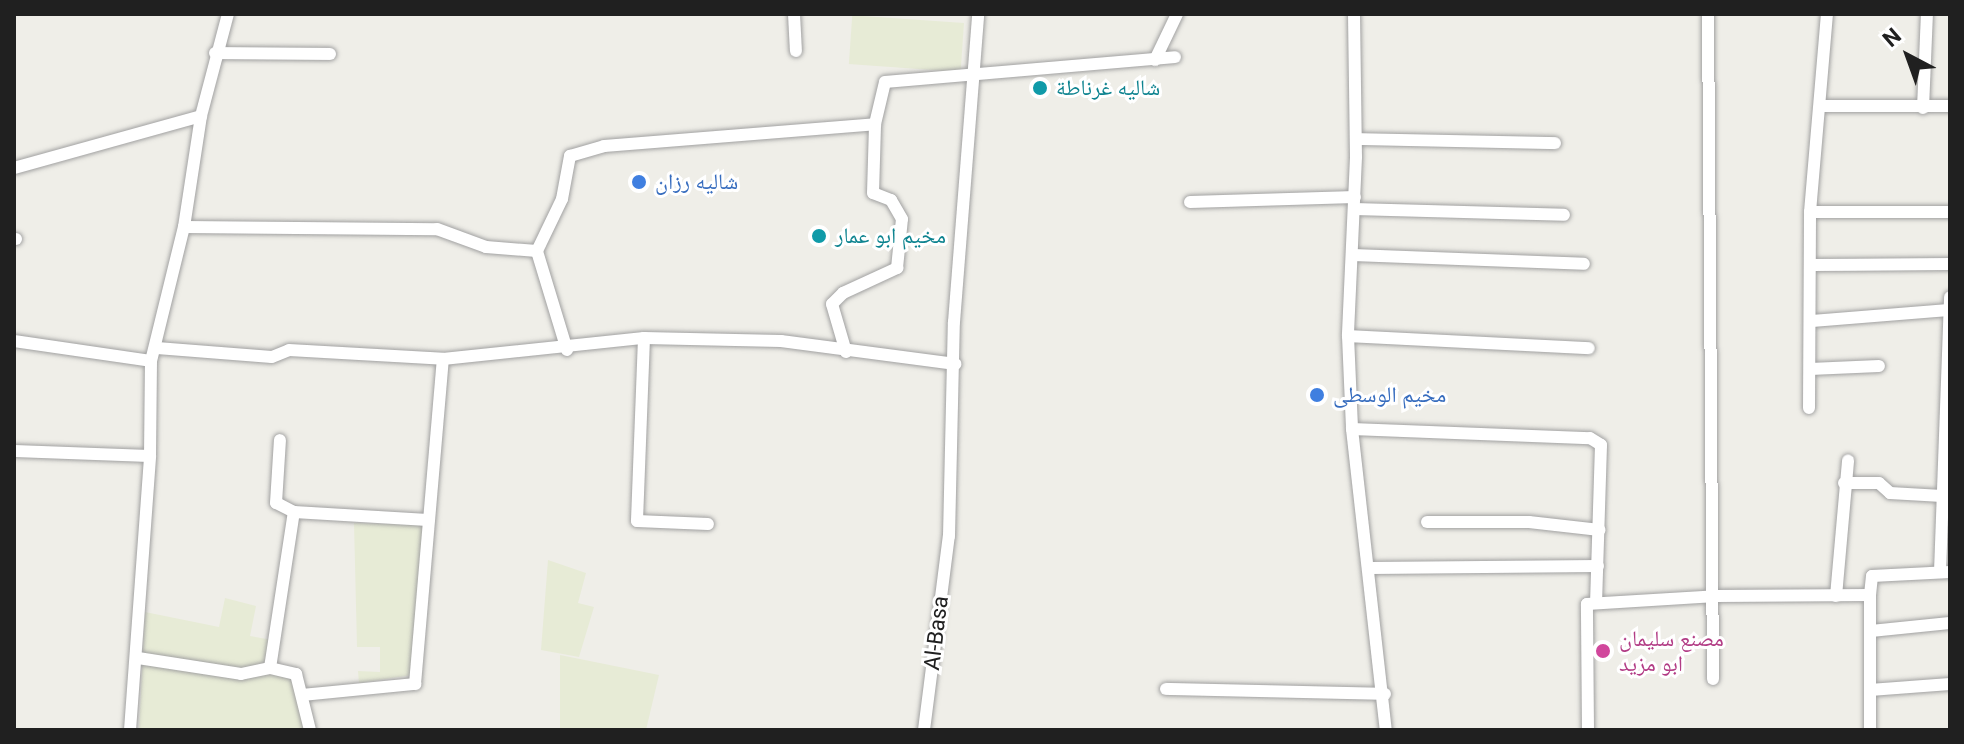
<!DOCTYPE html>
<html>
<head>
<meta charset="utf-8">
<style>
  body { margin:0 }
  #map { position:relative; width:1964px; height:744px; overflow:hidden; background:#efeee8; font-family:Roboto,"Noto Naskh Arabic",sans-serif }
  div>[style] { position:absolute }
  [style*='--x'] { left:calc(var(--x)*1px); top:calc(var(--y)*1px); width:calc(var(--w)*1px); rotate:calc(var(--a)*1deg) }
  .farmland>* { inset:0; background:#e7ebd6; transform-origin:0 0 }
  .roads { filter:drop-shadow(0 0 2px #a1a1a1) drop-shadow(0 0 2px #a1a1a1) }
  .minor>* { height:12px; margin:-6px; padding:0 6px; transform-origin:6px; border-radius:6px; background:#fff }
  .dots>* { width:22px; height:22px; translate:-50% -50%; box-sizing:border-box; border:4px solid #fff; border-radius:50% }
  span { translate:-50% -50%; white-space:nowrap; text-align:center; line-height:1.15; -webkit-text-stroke:6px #fff; paint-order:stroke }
  .culture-label { font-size:22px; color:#0d838f }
  .left { translate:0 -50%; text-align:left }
  .shop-label { font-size:22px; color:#366cbe }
  .street-label { font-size:22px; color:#202020 }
  .hotel-label { font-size:22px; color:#b23c85 }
  .frame { position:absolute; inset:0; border:16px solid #202020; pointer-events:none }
  .north { position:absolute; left:1868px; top:16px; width:80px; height:80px; -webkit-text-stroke:6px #fff; paint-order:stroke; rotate:319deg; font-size:22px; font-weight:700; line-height:32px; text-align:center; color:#202020 }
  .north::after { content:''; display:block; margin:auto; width:28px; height:36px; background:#202020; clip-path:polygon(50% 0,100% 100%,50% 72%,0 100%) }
</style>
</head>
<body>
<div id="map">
  <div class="farmland">
    <i style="left:964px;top:23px;width:49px;height:112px;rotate:94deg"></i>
    <i style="clip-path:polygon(354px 523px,425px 525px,412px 675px,359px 683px,358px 671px,380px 672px,380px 647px,357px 647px)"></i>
    <i style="clip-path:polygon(548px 560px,586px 573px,578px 603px,594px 607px,579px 657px,541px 650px)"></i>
    <i style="clip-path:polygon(225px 598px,256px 606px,250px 636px,272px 640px,270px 673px,293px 677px,306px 730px,139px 730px,145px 612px,219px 627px)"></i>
    <i style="clip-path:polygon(560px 655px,659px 675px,646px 730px,560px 730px)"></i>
  </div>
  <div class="roads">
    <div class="minor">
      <i style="--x:794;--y:14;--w:37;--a:87"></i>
      <i style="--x:1354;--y:14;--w:143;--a:89.2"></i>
      <i style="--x:1356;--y:157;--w:179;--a:92.6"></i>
      <i style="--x:1348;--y:336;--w:93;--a:87.5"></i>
      <i style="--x:1352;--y:429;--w:303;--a:83.6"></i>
      <i style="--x:1708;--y:14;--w:665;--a:89.57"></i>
      <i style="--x:215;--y:53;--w:115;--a:0.5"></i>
      <i style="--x:1155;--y:60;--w:51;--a:-64.4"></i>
      <i style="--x:1821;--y:106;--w:129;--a:0"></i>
      <i style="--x:1923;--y:108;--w:94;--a:-87.6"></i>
      <i style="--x:1356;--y:139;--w:199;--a:1.2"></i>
      <i style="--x:14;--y:168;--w:194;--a:-15.5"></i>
      <i style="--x:1190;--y:202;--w:165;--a:-1.7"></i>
      <i style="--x:1354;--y:209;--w:210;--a:1.6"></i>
      <i style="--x:1810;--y:212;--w:140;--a:0"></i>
      <i style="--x:184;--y:227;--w:253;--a:0.5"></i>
      <i style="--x:437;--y:229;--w:52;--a:20.2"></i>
      <i style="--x:486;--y:247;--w:51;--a:4.5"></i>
      <i style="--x:14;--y:239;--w:2;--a:0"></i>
      <i style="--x:1353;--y:255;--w:231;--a:2.2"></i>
      <i style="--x:1811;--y:265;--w:139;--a:-0.4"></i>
      <i style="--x:1812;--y:321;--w:137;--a:-4.6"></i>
      <i style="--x:1348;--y:336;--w:241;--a:2.9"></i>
      <i style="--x:644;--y:338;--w:183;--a:92.2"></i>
      <i style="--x:637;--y:521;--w:71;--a:2.4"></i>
      <i style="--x:14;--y:341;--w:138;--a:8.3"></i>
      <i style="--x:157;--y:348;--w:115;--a:4.5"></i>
      <i style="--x:272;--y:357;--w:18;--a:-22"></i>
      <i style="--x:289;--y:350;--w:154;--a:3.3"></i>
      <i style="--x:443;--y:359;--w:202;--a:-6"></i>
      <i style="--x:644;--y:338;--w:137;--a:1.3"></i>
      <i style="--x:781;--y:341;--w:176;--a:7.5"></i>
      <i style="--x:567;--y:350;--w:103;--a:-106.9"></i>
      <i style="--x:537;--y:251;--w:58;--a:-64.3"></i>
      <i style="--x:562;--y:199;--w:44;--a:-79.5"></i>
      <i style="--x:570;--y:156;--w:35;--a:-16"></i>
      <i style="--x:604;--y:146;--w:272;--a:-4.6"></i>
      <i style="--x:846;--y:352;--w:50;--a:-106.3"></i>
      <i style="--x:832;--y:304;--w:16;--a:-45"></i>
      <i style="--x:843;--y:293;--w:60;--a:-24.8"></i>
      <i style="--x:897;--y:268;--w:49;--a:-84.2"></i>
      <i style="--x:902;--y:219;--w:22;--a:-120"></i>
      <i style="--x:891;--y:200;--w:19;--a:-159"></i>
      <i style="--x:873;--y:193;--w:69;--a:-88.3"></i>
      <i style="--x:875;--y:124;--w:43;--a:-76.6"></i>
      <i style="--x:885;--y:82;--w:291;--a:-4.9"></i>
      <i style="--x:1810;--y:369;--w:69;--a:-2.5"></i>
      <i style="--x:1809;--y:408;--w:196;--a:-89.7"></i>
      <i style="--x:1810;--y:212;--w:199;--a:-85.1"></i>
      <i style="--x:1352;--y:429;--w:238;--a:2.2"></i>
      <i style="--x:1590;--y:438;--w:13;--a:32"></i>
      <i style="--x:1601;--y:445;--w:156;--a:91.8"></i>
      <i style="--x:14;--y:451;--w:136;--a:2.1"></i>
      <i style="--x:1844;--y:483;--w:35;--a:0"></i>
      <i style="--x:1879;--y:483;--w:15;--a:42"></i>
      <i style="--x:1890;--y:493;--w:52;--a:3.3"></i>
      <i style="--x:294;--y:512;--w:134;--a:3.4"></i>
      <i style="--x:1427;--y:522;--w:102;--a:0"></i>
      <i style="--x:1529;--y:522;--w:71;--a:6.4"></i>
      <i style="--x:1370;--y:568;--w:228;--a:-0.5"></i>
      <i style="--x:1940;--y:572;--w:275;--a:-87.9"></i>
      <i style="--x:1836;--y:596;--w:136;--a:-84.9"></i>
      <i style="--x:1871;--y:631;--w:79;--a:-5.8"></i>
      <i style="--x:138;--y:658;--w:104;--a:8.8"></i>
      <i style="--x:241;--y:674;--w:30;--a:-12"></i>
      <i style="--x:270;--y:668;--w:27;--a:13"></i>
      <i style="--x:296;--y:674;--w:58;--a:76"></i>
      <i style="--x:270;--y:668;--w:158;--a:-81.3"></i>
      <i style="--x:294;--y:512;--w:20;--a:-153"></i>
      <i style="--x:276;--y:503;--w:63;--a:-86.4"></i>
      <i style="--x:1166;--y:689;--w:219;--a:1.3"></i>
      <i style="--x:1870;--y:690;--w:80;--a:-4.3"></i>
      <i style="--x:302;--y:695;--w:114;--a:-5.6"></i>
      <i style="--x:415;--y:684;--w:326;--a:-85.1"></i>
      <i style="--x:130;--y:730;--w:275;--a:-85.8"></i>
      <i style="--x:150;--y:456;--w:95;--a:-89.4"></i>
      <i style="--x:151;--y:361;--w:138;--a:-76.2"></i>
      <i style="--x:184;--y:227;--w:112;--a:-81.3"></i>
      <i style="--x:201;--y:116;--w:106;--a:-75.2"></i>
      <i style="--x:924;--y:730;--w:196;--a:-82.7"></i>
      <i style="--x:949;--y:536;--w:214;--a:-88.7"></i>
      <i style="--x:954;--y:322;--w:309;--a:-85.5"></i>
      <i style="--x:1588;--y:730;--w:126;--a:-90.5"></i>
      <i style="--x:1587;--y:604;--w:129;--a:-3.5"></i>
      <i style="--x:1716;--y:596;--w:154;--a:-0.4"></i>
      <i style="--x:1870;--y:595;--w:19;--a:-84"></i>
      <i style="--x:1872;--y:576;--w:78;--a:-2.9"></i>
      <i style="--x:1870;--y:730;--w:135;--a:-90"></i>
    </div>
  </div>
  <div class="dots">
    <i style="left:1040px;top:88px;background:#0f9aa8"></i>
    <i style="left:639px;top:182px;background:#3f7fe0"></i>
    <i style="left:819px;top:236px;background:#0f9aa8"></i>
    <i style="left:1317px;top:395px;background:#3f7fe0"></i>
    <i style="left:1603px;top:651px;background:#d1479c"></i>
  </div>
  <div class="culture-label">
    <span class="left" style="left:1056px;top:88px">شاليه غرناطة</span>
    <span class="left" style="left:835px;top:236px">مخيم ابو عمار</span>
  </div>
  <div class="shop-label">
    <span class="left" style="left:655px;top:182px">شاليه رزان</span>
    <span class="left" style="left:1333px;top:395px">مخيم الوسطى</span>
  </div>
  <div class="street-label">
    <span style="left:936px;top:633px;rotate:-83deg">Al-Basa</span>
  </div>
  <div class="hotel-label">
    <span class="left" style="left:1619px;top:651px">مصنع سليمان<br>ابو مزيد</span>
  </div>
  <div class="frame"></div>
  <div class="north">N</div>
</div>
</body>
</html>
